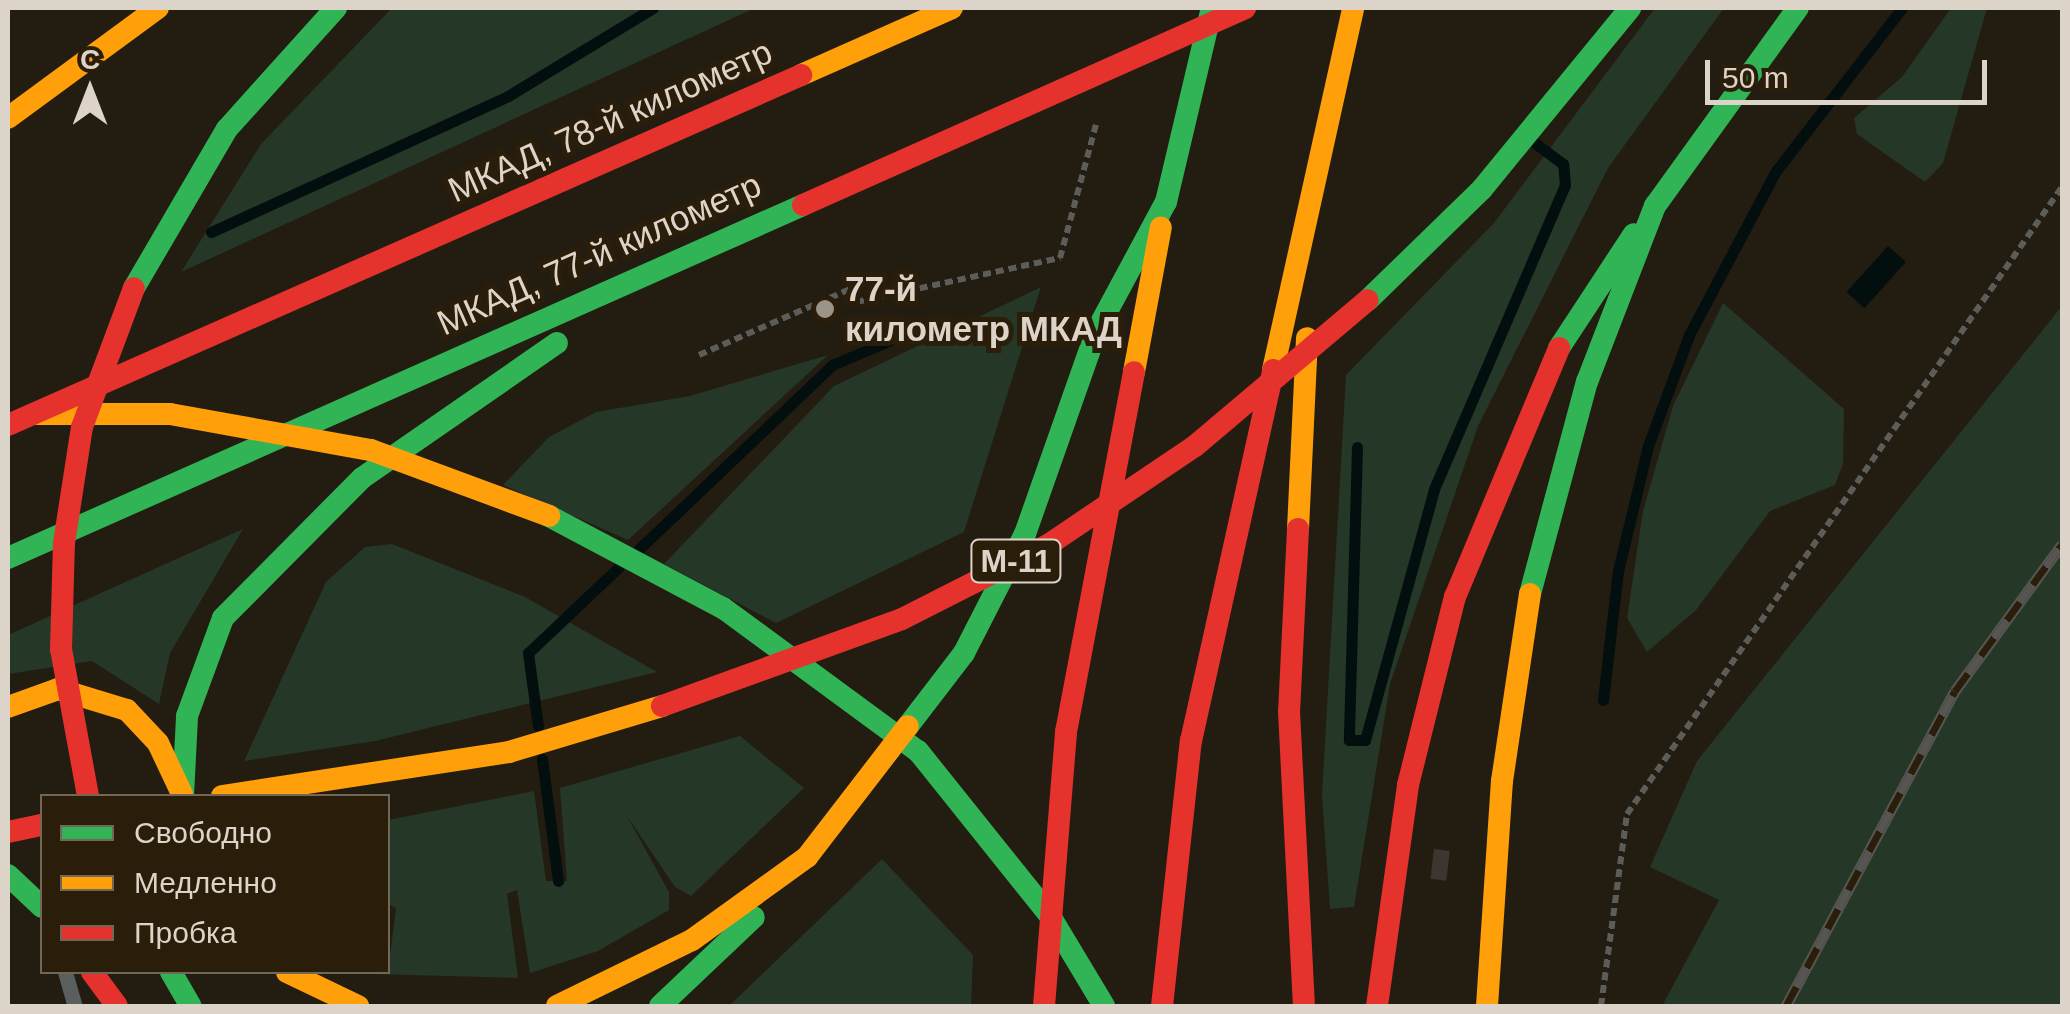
<!DOCTYPE html>
<html>
<head>
<meta charset="utf-8">
<style>
  body { margin:0 }
  #map { position:relative; width:2070px; height:1014px; overflow:hidden; background:#231c11; font-family:Helvetica,sans-serif }
  div>[style] { position:absolute }
  [style*='--x'] { left:calc(var(--x)*1px); top:calc(var(--y)*1px); width:calc(var(--w)*1px); rotate:calc(var(--a)*1deg) }
  .green>* { inset:0; background:#253727 }
  .water>* { inset:0; background:#030e0f; transform-origin:0 0 }
  .stream>* { height:11px; margin:-5.5px; padding:0 5.5px; transform-origin:5.5px; border-radius:5.5px; background:#030e0f }
  .building>* { inset:0; background:#3e362e; transform-origin:0 0 }
  .path>* { height:6px; margin-top:-3px; transform-origin:0; background:repeating-linear-gradient(90deg,#5c5d59 0 8px,transparent 0 13px) }
  .lane>* { height:15px; margin:-7.5px; padding:0 7.5px; transform-origin:7.5px; border-radius:7.5px; background:#5a5e5e }
  .fast>* { height:22px; margin:-11px; padding:0 11px; transform-origin:11px; border-radius:11px; background:#30b455 }
  .slow>* { height:22px; margin:-11px; padding:0 11px; transform-origin:11px; border-radius:11px; background:#ff9f0a }
  .jam>* { height:22px; margin:-11px; padding:0 11px; transform-origin:11px; border-radius:11px; background:#e5322d }
  .rail>* { height:11px; margin-top:-5.5px; transform-origin:0; background:repeating-linear-gradient(90deg,#2a1d0a 0 22px,#575551 0 44px); box-sizing:border-box; border-block:2px solid #575551 }
  .dots>* { width:28px; height:28px; translate:-50% -50%; box-sizing:border-box; border:5px solid #2a1d0a; border-radius:50% }
  span { translate:-50% -50%; white-space:nowrap; text-align:center; line-height:1.15; -webkit-text-stroke:10px #2a1d0a; paint-order:stroke }
  .shield-label span { padding:2px 8px; background:#2a1d0a; border:2px solid; border-radius:8px; -webkit-text-stroke-width:0 }
  .shield-label { font-size:32px; color:#ddd4c9; font-weight:700 }
  .street-label { font-size:35px; color:#ddd4c9 }
  .poi-label { font-size:35px; color:#ddd4c9; font-weight:700 }
  .left { translate:0 -50%; text-align:left }
  .frame { position:absolute; inset:0; border:10px solid #ddd4c9; pointer-events:none }
  .legend { position:absolute; left:40px; top:794px; width:350px; height:180px; box-sizing:border-box; background:#2a1d0a; border:2px solid #726656; margin:0; padding:12px 18px; list-style:none; font-size:30px; color:#ddd4c9 }
  .legend li { display:flex; align-items:center; gap:20px; height:50px }
  .legend b { width:50px; border:2px solid #726656 }
  .north { position:absolute; left:40px; top:40px; width:100px; height:100px; -webkit-text-stroke:8px #2a1d0a; paint-order:stroke; rotate:0deg; font-size:28px; font-weight:700; line-height:40px; text-align:center; color:#ddd4c9 }
  .north::after { content:''; display:block; margin:auto; width:35px; height:45px; background:#ddd4c9; clip-path:polygon(50% 0,100% 100%,50% 72%,0 100%) }
  .scale { position:absolute; left:1705px; top:60px; width:282px; height:45px; box-sizing:border-box; border:5px solid #ddd4c9; border-top:0; padding-left:12px; font-size:30px; line-height:35px; white-space:nowrap; color:#ddd4c9; -webkit-text-stroke:8px #2a1d0a; paint-order:stroke }
</style>
</head>
<body>
<div id="map">
  <div class="green">
    <i style="clip-path:polygon(392px 8px,755px 8px,181px 272px,261px 144px)"></i>
    <i style="clip-path:polygon(1655px 8px,1724px 8px,1608px 168px,1478px 426px,1390px 684px,1354px 907px,1330px 909px,1322px 795px,1346px 375px,1494px 223px)"></i>
    <i style="clip-path:polygon(1951px 8px,1987px 8px,1943px 163px,1925px 182px,1857px 134px,1854px 118px,1902px 77px)"></i>
    <i style="clip-path:polygon(1041px 287px,964px 532px,776px 623px,664px 564px,834px 386px)"></i>
    <i style="clip-path:polygon(1723px 303px,1844px 409px,1843px 464px,1835px 485px,1770px 511px,1696px 610px,1647px 652px,1627px 618px,1643px 511px,1673px 406px)"></i>
    <i style="clip-path:polygon(2062px 306px,2062px 1006px,1662px 1006px,1719px 900px,1650px 867px,1697px 761px)"></i>
    <i style="clip-path:polygon(828px 355px,628px 540px,503px 485px,549px 437px,596px 412px,690px 396px)"></i>
    <i style="clip-path:polygon(243px 529px,170px 653px,159px 704px,92px 661px,8px 674px,8px 635px)"></i>
    <i style="clip-path:polygon(392px 544px,525px 597px,657px 672px,375px 741px,244px 761px,326px 582px,365px 547px)"></i>
    <i style="clip-path:polygon(740px 736px,804px 788px,691px 896px,675px 887px,627px 816px,669px 892px,669px 910px,598px 951px,530px 973px,517px 890px,507px 894px,518px 978px,373px 974px,388px 972px,396px 908px,388px 904px,388px 820px,534px 791px,546px 881px,567px 881px,560px 788px)"></i>
    <i style="clip-path:polygon(882px 859px,973px 955px,971px 1006px,729px 1006px)"></i>
  </div>
  <div class="water">
    <i style="left:1888px;top:246px;width:24px;height:62px;rotate:42deg"></i>
  </div>
  <div class="stream">
    <i style="--x:211;--y:232;--w:327;--a:-24.6"></i>
    <i style="--x:508;--y:96;--w:170;--a:-31.3"></i>
    <i style="--x:1357;--y:447;--w:293;--a:91.6"></i>
    <i style="--x:1349;--y:740;--w:16;--a:0"></i>
    <i style="--x:1365;--y:740;--w:260;--a:-74.6"></i>
    <i style="--x:1434;--y:489;--w:331;--a:-66.7"></i>
    <i style="--x:1565;--y:185;--w:21;--a:-95"></i>
    <i style="--x:1563;--y:164;--w:34;--a:-143"></i>
    <i style="--x:639;--y:549;--w:267;--a:-43.6"></i>
    <i style="--x:832;--y:365;--w:64;--a:-23"></i>
    <i style="--x:1603;--y:700;--w:130;--a:-83.4"></i>
    <i style="--x:1618;--y:571;--w:129;--a:-76.5"></i>
    <i style="--x:1648;--y:446;--w:118;--a:-69.7"></i>
    <i style="--x:1689;--y:335;--w:186;--a:-62.1"></i>
    <i style="--x:1776;--y:171;--w:206;--a:-52.3"></i>
    <i style="--x:538;--y:726;--w:74;--a:-97.8"></i>
    <i style="--x:528;--y:653;--w:124;--a:-43.4"></i>
    <i style="--x:542;--y:759;--w:123;--a:82.5"></i>
  </div>
  <div class="building">
    <i style="left:1434px;top:849px;width:16px;height:30px;rotate:7deg"></i>
  </div>
  <div class="path">
    <i style="--x:699;--y:355;--w:165;--a:-23.6"></i>
    <i style="--x:850;--y:289;--w:14;--a:65"></i>
    <i style="--x:856;--y:302;--w:209;--a:-12.2"></i>
    <i style="--x:1060;--y:258;--w:138;--a:-74.9"></i>
    <i style="--x:1601;--y:1006;--w:194;--a:-82.3"></i>
    <i style="--x:1627;--y:814;--w:763;--a:-55.25"></i>
  </div>
  <div class="lane">
    <i style="--x:65;--y:972;--w:35;--a:74"></i>
  </div>
  <div class="fast">
    <i style="--x:134;--y:288;--w:184;--a:-59.7"></i>
    <i style="--x:227;--y:129;--w:163;--a:-48"></i>
    <i style="--x:1368;--y:300;--w:159;--a:-44.2"></i>
    <i style="--x:1482;--y:189;--w:234;--a:-50.7"></i>
    <i style="--x:1559;--y:348;--w:136;--a:-56.7"></i>
    <i style="--x:549;--y:516;--w:197;--a:27.9"></i>
    <i style="--x:723;--y:608;--w:242;--a:36.3"></i>
    <i style="--x:918;--y:751;--w:211;--a:51.3"></i>
    <i style="--x:1050;--y:916;--w:105;--a:59"></i>
    <i style="--x:8;--y:558;--w:870;--a:-23.94"></i>
    <i style="--x:1530;--y:594;--w:220;--a:-75"></i>
    <i style="--x:1587;--y:382;--w:189;--a:-68.9"></i>
    <i style="--x:1655;--y:206;--w:244;--a:-54.2"></i>
    <i style="--x:908;--y:726;--w:92;--a:-52.5"></i>
    <i style="--x:964;--y:653;--w:134;--a:-62.9"></i>
    <i style="--x:1025;--y:534;--w:216;--a:-70.6"></i>
    <i style="--x:1097;--y:330;--w:145;--a:-61.7"></i>
    <i style="--x:1166;--y:202;--w:199;--a:-76.7"></i>
    <i style="--x:183;--y:796;--w:80;--a:-87.1"></i>
    <i style="--x:187;--y:716;--w:104;--a:-69.8"></i>
    <i style="--x:223;--y:618;--w:197;--a:-45.2"></i>
    <i style="--x:362;--y:478;--w:237;--a:-34.7"></i>
    <i style="--x:8;--y:875;--w:47;--a:43.3"></i>
    <i style="--x:171;--y:972;--w:39;--a:60"></i>
    <i style="--x:660;--y:1006;--w:129;--a:-43.4"></i>
  </div>
  <div class="slow">
    <i style="--x:801;--y:75;--w:165;--a:-23.9"></i>
    <i style="--x:8;--y:118;--w:186;--a:-36.3"></i>
    <i style="--x:1273;--y:370;--w:371;--a:-77.5"></i>
    <i style="--x:1134;--y:372;--w:147;--a:-79.5"></i>
    <i style="--x:35;--y:414;--w:135;--a:0"></i>
    <i style="--x:170;--y:414;--w:204;--a:10.2"></i>
    <i style="--x:371;--y:450;--w:190;--a:20.3"></i>
    <i style="--x:1298;--y:529;--w:191;--a:-87.3"></i>
    <i style="--x:8;--y:707;--w:53;--a:-19.8"></i>
    <i style="--x:58;--y:689;--w:72;--a:16.9"></i>
    <i style="--x:127;--y:710;--w:45;--a:46.8"></i>
    <i style="--x:158;--y:743;--w:56;--a:64.8"></i>
    <i style="--x:222;--y:796;--w:290;--a:-8.7"></i>
    <i style="--x:509;--y:752;--w:160;--a:-16.7"></i>
    <i style="--x:287;--y:972;--w:79;--a:25.6"></i>
    <i style="--x:557;--y:1006;--w:150;--a:-26.1"></i>
    <i style="--x:692;--y:940;--w:142;--a:-35.8"></i>
    <i style="--x:807;--y:857;--w:165;--a:-52.4"></i>
    <i style="--x:1487;--y:1006;--w:225;--a:-86.2"></i>
    <i style="--x:1502;--y:781;--w:189;--a:-81.5"></i>
  </div>
  <div class="jam">
    <i style="--x:803;--y:205;--w:484;--a:-24"></i>
    <i style="--x:8;--y:425;--w:867;--a:-23.81"></i>
    <i style="--x:1298;--y:529;--w:182;--a:92.8"></i>
    <i style="--x:1289;--y:711;--w:295;--a:87.1"></i>
    <i style="--x:662;--y:706;--w:255;--a:-19.9"></i>
    <i style="--x:902;--y:619;--w:164;--a:-26.9"></i>
    <i style="--x:1048;--y:545;--w:177;--a:-34"></i>
    <i style="--x:1195;--y:446;--w:226;--a:-40.2"></i>
    <i style="--x:88;--y:796;--w:149;--a:-100.4"></i>
    <i style="--x:61;--y:649;--w:106;--a:-88.4"></i>
    <i style="--x:64;--y:543;--w:117;--a:-81.2"></i>
    <i style="--x:82;--y:427;--w:148;--a:-69.5"></i>
    <i style="--x:8;--y:832;--w:35;--a:-12"></i>
    <i style="--x:92;--y:972;--w:42;--a:53.7"></i>
    <i style="--x:1044;--y:1006;--w:275;--a:-85.4"></i>
    <i style="--x:1066;--y:732;--w:366;--a:-79.3"></i>
    <i style="--x:1162;--y:1006;--w:267;--a:-83.8"></i>
    <i style="--x:1191;--y:741;--w:380;--a:-77.5"></i>
    <i style="--x:1377;--y:1006;--w:223;--a:-82"></i>
    <i style="--x:1408;--y:785;--w:194;--a:-76"></i>
    <i style="--x:1455;--y:597;--w:270;--a:-67.3"></i>
  </div>
  <div class="rail">
    <i style="--x:1786;--y:1006;--w:357;--a:-61.8"></i>
    <i style="--x:1955;--y:691;--w:182;--a:-53.9"></i>
  </div>
  <div class="dots">
    <i style="left:825px;top:309px;background:#9c9489"></i>
  </div>
  <div class="shield-label">
    <span style="left:1016px;top:561px">М-11</span>
  </div>
  <div class="street-label">
    <span style="left:610px;top:121px;rotate:-24deg">МКАД, 78-й километр</span>
    <span style="left:599px;top:254px;rotate:-24deg">МКАД, 77-й километр</span>
  </div>
  <div class="poi-label">
    <span class="left" style="left:845px;top:309px">77-й<br>километр МКАД</span>
  </div>
  <div class="frame"></div>
  <ul class="legend">
  <li><b style="height:12px;background:#30b455"></b>Свободно</li>
  <li><b style="height:12px;background:#ff9f0a"></b>Медленно</li>
  <li><b style="height:12px;background:#e5322d"></b>Пробка</li>
  </ul>
  <div class="north">С</div>
  <div class="scale">50 m</div>
</div>
</body>
</html>
